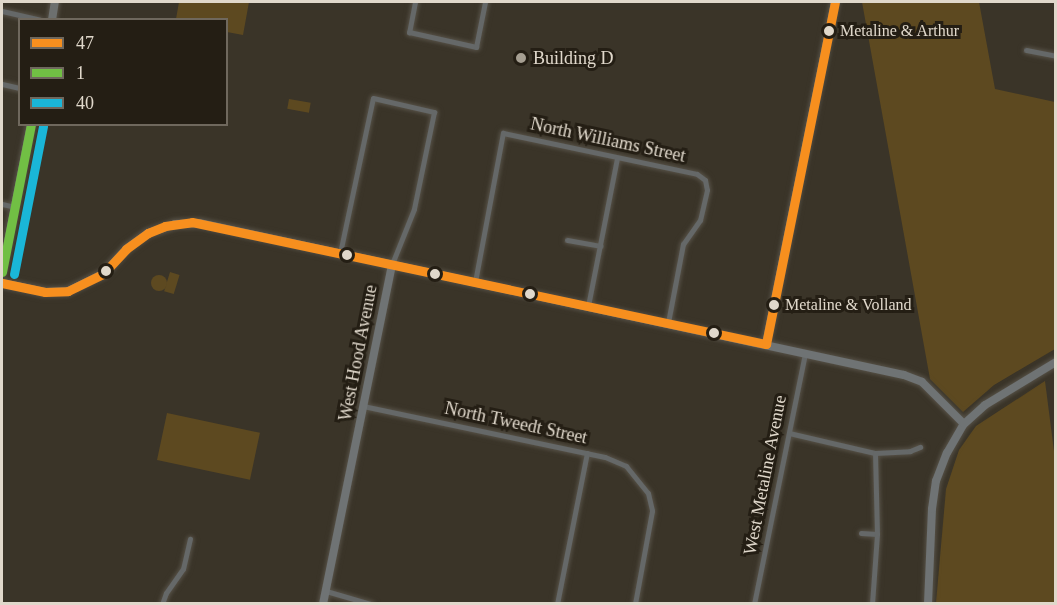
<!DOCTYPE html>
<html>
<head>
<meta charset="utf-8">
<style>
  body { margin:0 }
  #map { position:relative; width:1057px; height:605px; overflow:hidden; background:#3a3428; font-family:"Times New Roman",serif }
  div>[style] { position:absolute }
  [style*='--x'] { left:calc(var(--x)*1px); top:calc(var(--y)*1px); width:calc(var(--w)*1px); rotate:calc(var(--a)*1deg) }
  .green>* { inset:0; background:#5d4920; transform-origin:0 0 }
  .round { border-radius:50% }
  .roads { filter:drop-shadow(0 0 2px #565147) drop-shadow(0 0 2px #565147) }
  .street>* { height:5px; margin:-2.5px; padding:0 2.5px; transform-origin:2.5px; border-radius:2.5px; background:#656868 }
  .secondary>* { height:8px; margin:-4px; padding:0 4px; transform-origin:4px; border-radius:4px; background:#6f7374 }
  .primary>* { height:8px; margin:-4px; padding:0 4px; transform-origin:4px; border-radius:4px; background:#6d706f }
  .bus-1>* { height:9px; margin:-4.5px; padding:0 4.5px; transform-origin:4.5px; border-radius:4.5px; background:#f78f1e }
  .bus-2>* { height:9px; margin:-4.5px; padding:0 4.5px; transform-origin:4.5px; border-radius:4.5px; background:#71bf44 }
  .bus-3>* { height:9px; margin:-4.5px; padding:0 4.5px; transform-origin:4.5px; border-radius:4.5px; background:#1ab6d8 }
  .dots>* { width:16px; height:16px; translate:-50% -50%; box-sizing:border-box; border:3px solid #241e14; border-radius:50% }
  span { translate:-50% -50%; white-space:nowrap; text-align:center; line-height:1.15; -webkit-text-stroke:6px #241e14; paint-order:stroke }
  .bus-label { font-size:16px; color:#e0d8cb }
  .left { translate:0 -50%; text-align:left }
  .poi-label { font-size:18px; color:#e0d8cb }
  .street-label { font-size:18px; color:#e0d8cb }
  .frame { position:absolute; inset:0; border:3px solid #e0d8cb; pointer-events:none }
  .legend { position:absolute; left:18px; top:18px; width:210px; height:108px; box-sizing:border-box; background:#241e14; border:2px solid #6f685d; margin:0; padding:8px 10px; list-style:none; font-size:18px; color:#e0d8cb }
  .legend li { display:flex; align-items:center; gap:12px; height:30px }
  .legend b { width:30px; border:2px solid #6f685d }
</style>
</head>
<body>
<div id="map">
  <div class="green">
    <i style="clip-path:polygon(179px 2px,249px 2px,243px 35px,227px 32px,226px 20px,176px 19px)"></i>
    <i style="clip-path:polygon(862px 2px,979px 2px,995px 89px,1055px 102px,1055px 349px,994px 385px,963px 412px,930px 379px)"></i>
    <i style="left:289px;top:99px;width:22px;height:10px;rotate:10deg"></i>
    <i style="left:170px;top:272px;width:10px;height:20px;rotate:17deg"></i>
    <i class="round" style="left:151px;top:275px;width:16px;height:16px"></i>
    <i style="clip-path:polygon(1045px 381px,1055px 459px,1055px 603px,936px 603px,946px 489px,959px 450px,976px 426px)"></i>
    <i style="left:167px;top:413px;width:95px;height:48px;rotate:12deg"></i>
  </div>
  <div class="roads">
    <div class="street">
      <i style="--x:415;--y:2;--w:31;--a:101"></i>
      <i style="--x:409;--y:32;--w:69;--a:12.6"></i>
      <i style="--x:476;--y:47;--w:46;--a:-78.7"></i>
      <i style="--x:2;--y:11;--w:39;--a:13"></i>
      <i style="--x:1026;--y:50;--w:31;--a:11"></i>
      <i style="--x:2;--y:84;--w:18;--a:13"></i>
      <i style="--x:2;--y:204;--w:13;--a:13"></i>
      <i style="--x:567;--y:240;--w:34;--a:10"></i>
      <i style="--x:340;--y:253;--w:158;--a:-78"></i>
      <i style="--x:373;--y:98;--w:63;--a:12.9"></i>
      <i style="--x:434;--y:112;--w:99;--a:101.7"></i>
      <i style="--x:414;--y:209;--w:59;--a:111.8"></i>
      <i style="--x:475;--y:282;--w:152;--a:-79.4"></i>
      <i style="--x:503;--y:133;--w:198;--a:11.9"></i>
      <i style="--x:697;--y:174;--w:10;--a:37"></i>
      <i style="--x:705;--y:180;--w:10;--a:79"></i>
      <i style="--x:707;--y:190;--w:31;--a:103"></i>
      <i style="--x:700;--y:220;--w:29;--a:125"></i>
      <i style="--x:683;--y:244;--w:80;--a:100.8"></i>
      <i style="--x:588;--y:306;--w:151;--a:-78.9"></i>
      <i style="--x:363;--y:406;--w:247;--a:11.9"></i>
      <i style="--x:605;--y:457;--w:23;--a:23"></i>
      <i style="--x:626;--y:466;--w:35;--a:51"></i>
      <i style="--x:648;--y:493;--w:18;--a:77"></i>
      <i style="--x:652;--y:511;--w:95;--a:100.4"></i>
      <i style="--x:789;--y:433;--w:88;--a:13.1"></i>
      <i style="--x:875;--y:453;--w:35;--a:-3"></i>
      <i style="--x:910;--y:451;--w:11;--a:-22"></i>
      <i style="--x:861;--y:533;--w:16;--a:4"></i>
      <i style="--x:326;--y:591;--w:47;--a:16.1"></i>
      <i style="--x:162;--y:604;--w:12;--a:-70"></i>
      <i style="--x:166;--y:593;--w:29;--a:-55"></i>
      <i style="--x:183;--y:569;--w:31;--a:-77"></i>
      <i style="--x:557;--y:604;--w:154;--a:-78.8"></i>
      <i style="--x:754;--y:604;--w:256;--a:-78.5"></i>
      <i style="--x:872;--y:604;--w:70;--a:-85.9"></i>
      <i style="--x:877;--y:534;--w:81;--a:-91.4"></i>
    </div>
    <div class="secondary">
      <i style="--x:2;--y:283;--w:44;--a:11.8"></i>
      <i style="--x:45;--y:292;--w:23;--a:-2"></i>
      <i style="--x:68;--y:291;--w:39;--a:-26"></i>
      <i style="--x:103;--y:274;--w:34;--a:-47"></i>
      <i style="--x:126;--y:249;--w:27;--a:-36"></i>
      <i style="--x:148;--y:233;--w:28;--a:-18"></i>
      <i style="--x:175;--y:224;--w:24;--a:-2"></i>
      <i style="--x:199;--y:223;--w:721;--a:12.17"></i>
      <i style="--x:904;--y:375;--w:19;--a:21"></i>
      <i style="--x:922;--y:382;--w:59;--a:45"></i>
      <i style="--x:766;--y:344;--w:349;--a:-78.6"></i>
      <i style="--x:323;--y:604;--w:347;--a:-78.5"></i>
      <i style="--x:928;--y:604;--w:95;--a:-87.6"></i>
      <i style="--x:932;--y:509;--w:28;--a:-82"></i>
      <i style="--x:936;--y:481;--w:30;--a:-69"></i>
      <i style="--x:947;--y:453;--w:34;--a:-60"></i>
      <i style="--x:964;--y:424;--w:28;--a:-42"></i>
      <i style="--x:985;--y:405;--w:83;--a:-31.2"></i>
    </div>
    <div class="primary">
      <i style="--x:52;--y:20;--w:18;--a:-81"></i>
      <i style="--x:2;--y:272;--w:151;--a:-78.9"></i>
    </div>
  </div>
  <div class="bus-1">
    <i style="--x:2;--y:283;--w:44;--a:11.8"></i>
    <i style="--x:45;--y:292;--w:23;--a:-2"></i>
    <i style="--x:68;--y:291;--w:39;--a:-26"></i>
    <i style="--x:103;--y:274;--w:34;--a:-47"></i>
    <i style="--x:126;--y:249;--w:27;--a:-36"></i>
    <i style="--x:148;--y:233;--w:18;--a:-22"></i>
    <i style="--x:165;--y:226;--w:27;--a:-8"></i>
    <i style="--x:192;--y:222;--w:587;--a:12"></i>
    <i style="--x:766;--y:344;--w:349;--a:-78.6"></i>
  </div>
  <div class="bus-2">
    <i style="--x:2;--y:272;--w:151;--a:-78.9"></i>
  </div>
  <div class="bus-3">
    <i style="--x:14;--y:274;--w:151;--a:-78.9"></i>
  </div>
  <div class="dots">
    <i style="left:829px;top:31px;background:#e0d8cb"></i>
    <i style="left:521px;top:58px;background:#a69f92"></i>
    <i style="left:347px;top:255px;background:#e0d8cb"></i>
    <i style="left:106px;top:271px;background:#e0d8cb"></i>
    <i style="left:435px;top:274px;background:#e0d8cb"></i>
    <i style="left:530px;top:294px;background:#e0d8cb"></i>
    <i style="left:774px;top:305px;background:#e0d8cb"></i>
    <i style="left:714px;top:333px;background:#e0d8cb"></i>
  </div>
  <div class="bus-label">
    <span class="left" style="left:840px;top:31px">Metaline &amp; Arthur</span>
    <span class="left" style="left:785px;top:305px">Metaline &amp; Volland</span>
  </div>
  <div class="poi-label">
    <span class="left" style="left:533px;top:58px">Building D</span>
  </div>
  <div class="street-label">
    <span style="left:608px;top:140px;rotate:12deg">North Williams Street</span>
    <span style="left:358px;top:353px;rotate:-79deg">West Hood Avenue</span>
    <span style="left:516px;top:423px;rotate:12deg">North Tweedt Street</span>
    <span style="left:765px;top:475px;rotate:-79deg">West Metaline Avenue</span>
  </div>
  <div class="frame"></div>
  <ul class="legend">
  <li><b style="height:8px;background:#f78f1e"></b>47</li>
  <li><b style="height:8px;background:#71bf44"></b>1</li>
  <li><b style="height:8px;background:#1ab6d8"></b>40</li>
  </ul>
</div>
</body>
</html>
